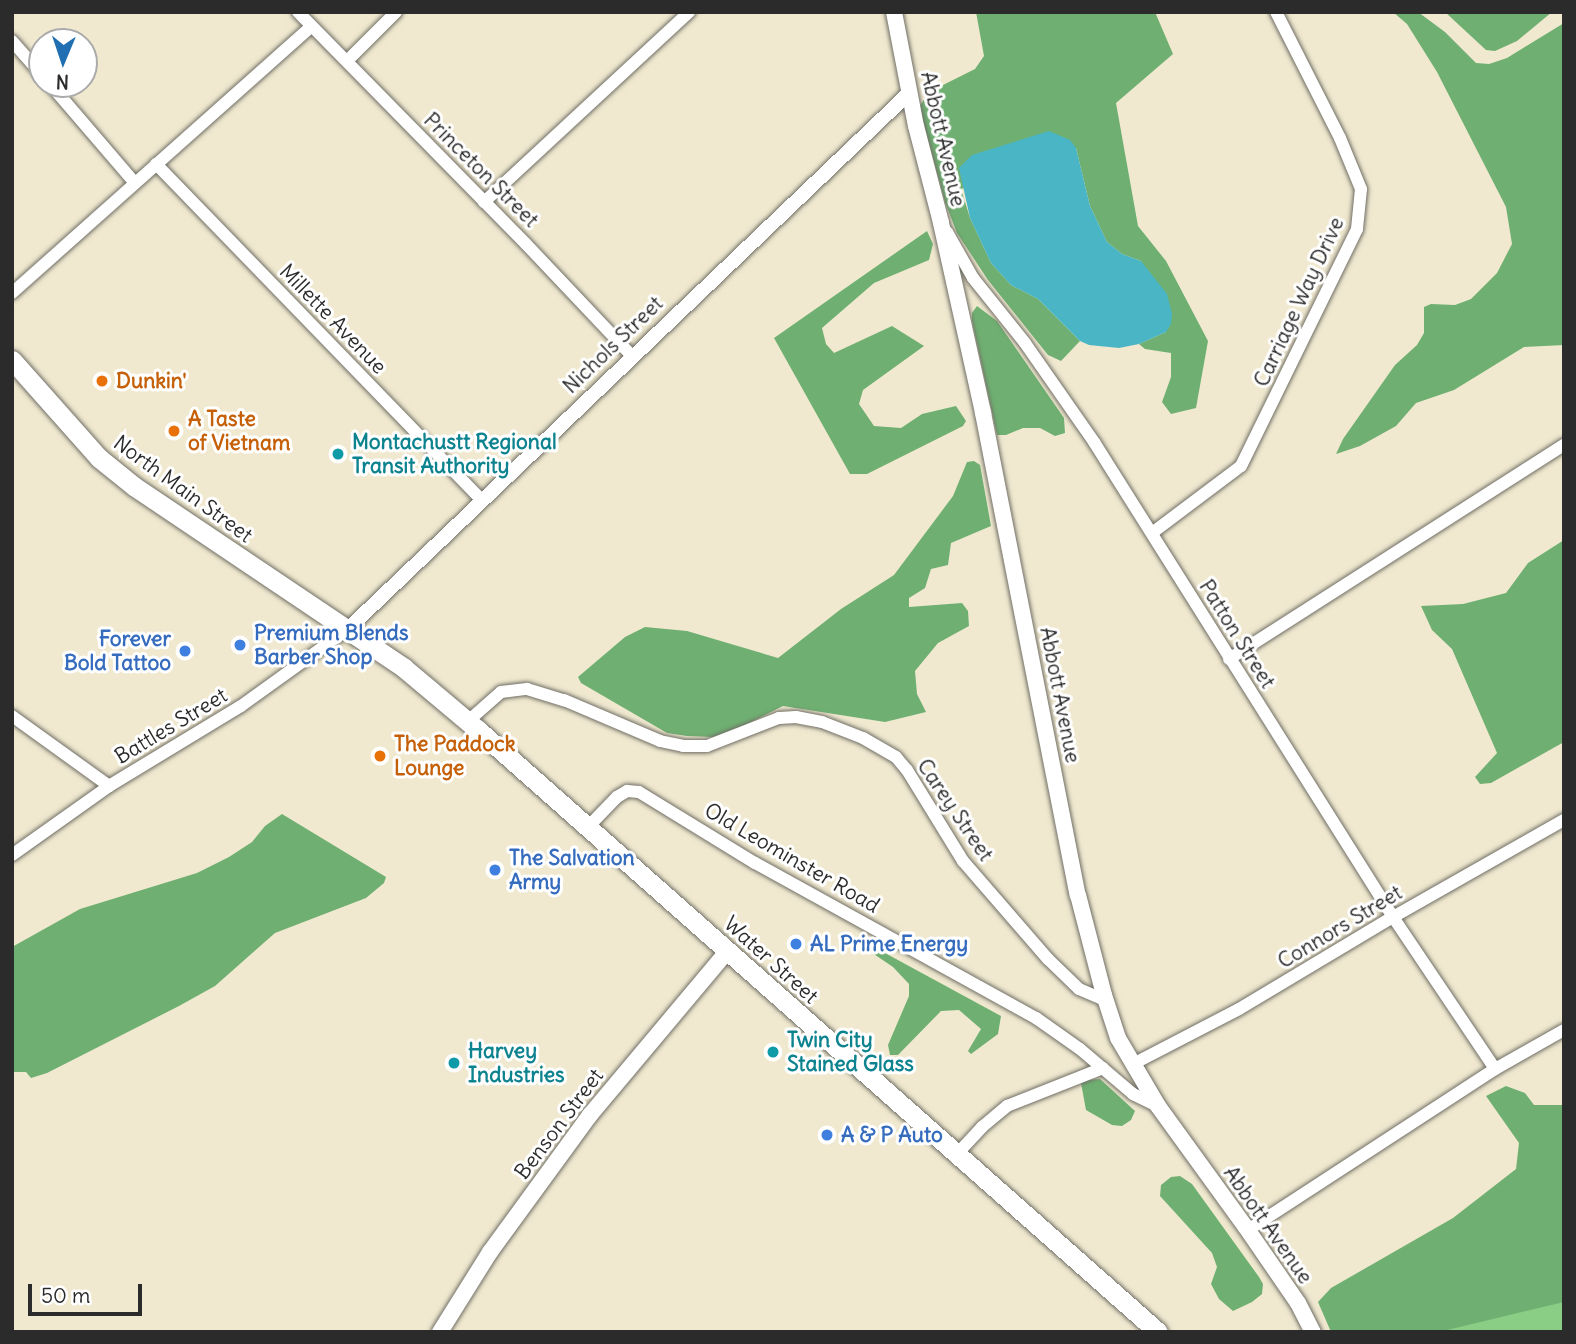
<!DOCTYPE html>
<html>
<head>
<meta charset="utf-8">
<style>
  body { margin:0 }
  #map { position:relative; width:1576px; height:1344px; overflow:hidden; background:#f0e9d0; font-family:Delius,sans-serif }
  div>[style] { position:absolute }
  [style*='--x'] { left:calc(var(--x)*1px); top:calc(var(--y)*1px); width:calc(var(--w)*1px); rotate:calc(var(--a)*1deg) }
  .green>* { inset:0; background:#8acd85 }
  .forest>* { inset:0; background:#6fb072 }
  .water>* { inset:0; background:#49b5c5 }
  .roads { filter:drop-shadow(0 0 2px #706e65) drop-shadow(0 0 2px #706e65) }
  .minor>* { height:12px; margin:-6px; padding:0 6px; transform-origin:6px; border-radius:6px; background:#fff }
  .tertiary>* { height:14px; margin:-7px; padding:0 7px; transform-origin:7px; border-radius:7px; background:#fff }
  .secondary>* { height:16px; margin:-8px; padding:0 8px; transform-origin:8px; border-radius:8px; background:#fff }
  .trunk>* { height:19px; margin:-9.5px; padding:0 9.5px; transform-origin:9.5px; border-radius:9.5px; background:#fff }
  .dots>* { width:19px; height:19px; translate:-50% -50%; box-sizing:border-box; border:4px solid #fff; border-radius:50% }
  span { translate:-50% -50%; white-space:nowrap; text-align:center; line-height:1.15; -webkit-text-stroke:6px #fff; paint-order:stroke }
  .street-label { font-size:21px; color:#2b2b2b }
  .food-label { font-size:21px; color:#c56008; font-weight:700 }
  .left { translate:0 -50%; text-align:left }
  .culture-label { font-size:21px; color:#0d838f; font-weight:700 }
  .shop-label { font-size:21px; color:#366cbe; font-weight:700 }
  .right { translate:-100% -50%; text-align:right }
  .frame { position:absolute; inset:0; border:14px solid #2b2b2b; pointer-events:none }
  .north { position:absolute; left:28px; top:28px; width:70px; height:70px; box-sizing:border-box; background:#fff; border:2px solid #aaa; border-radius:50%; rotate:182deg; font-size:19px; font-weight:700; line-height:28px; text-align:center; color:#2b2b2b }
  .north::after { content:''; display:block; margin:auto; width:24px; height:32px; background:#1f6fb2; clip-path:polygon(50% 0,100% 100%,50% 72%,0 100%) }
  .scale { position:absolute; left:28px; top:1284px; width:114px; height:32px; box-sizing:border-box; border:4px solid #2b2b2b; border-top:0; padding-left:9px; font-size:21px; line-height:24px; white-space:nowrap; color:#2b2b2b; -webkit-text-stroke:5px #fff; paint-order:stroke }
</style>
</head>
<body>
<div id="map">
  <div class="green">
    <i style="clip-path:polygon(1564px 1227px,1564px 1332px,1390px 1332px)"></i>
  </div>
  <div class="forest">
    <i style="clip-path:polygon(976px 12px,1155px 12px,1173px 54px,1116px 103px,1138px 226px,1166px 261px,1208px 341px,1196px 408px,1171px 414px,1162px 402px,1171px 377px,1171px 353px,1145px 349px,1139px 344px,1166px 332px,1141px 261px,1122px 254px,1107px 242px,1090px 206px,1076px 148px,961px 189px,970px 218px,991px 263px,1011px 285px,1038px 299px,1080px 341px,1061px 361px,1048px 355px,988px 280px,957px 233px,945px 202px,919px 107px,929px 92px,975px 69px,984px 56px)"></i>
    <i style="clip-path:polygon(1393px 12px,1418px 12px,1445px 32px,1476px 63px,1489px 64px,1507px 58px,1564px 23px,1564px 345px,1524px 347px,1454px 390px,1416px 403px,1396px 426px,1360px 446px,1336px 454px,1343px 439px,1395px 365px,1417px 345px,1424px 333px,1424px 307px,1431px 304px,1455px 305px,1471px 299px,1497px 273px,1512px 244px,1506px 207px,1437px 72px,1407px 24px)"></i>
    <i style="clip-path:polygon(1445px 12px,1552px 12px,1517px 41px,1495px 51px,1486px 50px)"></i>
    <i style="clip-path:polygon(927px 231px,933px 244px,929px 260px,874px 283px,822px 328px,826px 344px,834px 353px,892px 326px,924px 346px,863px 390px,859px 404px,874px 426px,901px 428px,922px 414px,956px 406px,966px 421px,963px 426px,867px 474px,850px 474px,774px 338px)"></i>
    <i style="clip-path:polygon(977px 306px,997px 321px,1064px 418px,1065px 433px,1055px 436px,1040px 428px,1023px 428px,1006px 435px,997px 435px,972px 321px,972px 313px)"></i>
    <i style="clip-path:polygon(974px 461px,980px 465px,991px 526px,951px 543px,948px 565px,931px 569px,925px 588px,909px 598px,909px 607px,962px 603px,968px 611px,969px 626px,938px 643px,915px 671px,917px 694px,926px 712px,885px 722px,783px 706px,735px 730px,713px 737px,687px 736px,667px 733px,581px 683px,578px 677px,625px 637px,645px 627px,687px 631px,778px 658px,841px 609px,894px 575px,953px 496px,967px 462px)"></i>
    <i style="clip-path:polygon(1564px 540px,1564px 742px,1491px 783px,1480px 784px,1475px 777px,1497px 753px,1452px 649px,1432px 630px,1421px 606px,1463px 604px,1506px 593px,1528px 563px)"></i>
    <i style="clip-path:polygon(282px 814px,386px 877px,384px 883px,366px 898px,275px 933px,215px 986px,179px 1006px,47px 1073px,31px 1078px,26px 1072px,12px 1072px,12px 947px,80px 909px,197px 873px,229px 857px,252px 842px,265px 826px)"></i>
    <i style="clip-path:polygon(850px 934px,1001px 1016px,998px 1034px,971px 1054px,968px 1051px,981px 1029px,959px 1010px,941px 1011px,898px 1055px,890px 1055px,888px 1045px,909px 996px,909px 984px,893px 967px,850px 938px)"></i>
    <i style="clip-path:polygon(1100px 1079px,1135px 1111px,1131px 1120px,1122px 1126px,1112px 1125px,1086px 1110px,1081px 1083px,1084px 1080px)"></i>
    <i style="clip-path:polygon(1506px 1086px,1525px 1093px,1534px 1105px,1564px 1105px,1564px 1302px,1439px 1332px,1331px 1332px,1318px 1302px,1331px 1288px,1453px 1218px,1516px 1169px,1519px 1143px,1486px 1096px)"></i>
    <i style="clip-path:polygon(1180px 1176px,1192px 1184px,1259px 1277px,1263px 1284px,1262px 1294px,1252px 1302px,1233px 1311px,1219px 1299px,1211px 1284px,1217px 1267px,1212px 1253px,1160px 1196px,1161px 1185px,1171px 1177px)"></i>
  </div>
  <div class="water">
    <i style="clip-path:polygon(1049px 131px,1070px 140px,1076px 148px,1090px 206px,1107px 242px,1122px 254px,1141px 261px,1167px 294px,1172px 314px,1171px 324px,1166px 332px,1139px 344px,1119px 348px,1089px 345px,1080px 341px,1038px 299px,1011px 285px,991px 263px,970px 218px,959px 168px,972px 155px)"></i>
  </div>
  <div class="roads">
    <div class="minor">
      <i style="--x:298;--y:12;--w:325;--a:45.5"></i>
      <i style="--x:526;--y:244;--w:156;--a:46.6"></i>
      <i style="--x:12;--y:41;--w:45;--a:48.6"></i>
      <i style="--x:347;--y:61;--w:69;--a:-45"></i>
      <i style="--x:50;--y:84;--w:130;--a:49.4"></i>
      <i style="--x:156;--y:164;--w:468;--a:45.9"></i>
      <i style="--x:484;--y:202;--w:280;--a:-42.8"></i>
      <i style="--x:947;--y:232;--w:53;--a:60.5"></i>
      <i style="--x:973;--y:278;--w:83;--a:51.3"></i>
      <i style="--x:1025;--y:343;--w:121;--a:55.1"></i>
      <i style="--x:1094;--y:442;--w:561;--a:57.81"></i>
      <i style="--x:1393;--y:917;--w:183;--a:56.1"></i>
      <i style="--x:12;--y:293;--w:400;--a:-41.7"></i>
      <i style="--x:1152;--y:533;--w:111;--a:-37"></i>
      <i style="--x:1241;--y:466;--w:264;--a:-63.9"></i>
      <i style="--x:1357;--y:229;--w:40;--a:-84.3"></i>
      <i style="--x:1361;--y:189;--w:55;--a:-112.4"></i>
      <i style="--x:1340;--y:138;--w:141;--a:-116.9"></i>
      <i style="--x:1229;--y:659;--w:398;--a:-32.6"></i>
      <i style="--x:12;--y:716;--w:120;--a:35.8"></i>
      <i style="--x:467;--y:722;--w:45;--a:-41.4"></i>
      <i style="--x:501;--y:692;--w:26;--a:-7"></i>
      <i style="--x:527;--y:689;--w:39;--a:17"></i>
      <i style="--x:564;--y:700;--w:104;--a:23.1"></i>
      <i style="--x:660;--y:741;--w:24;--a:12"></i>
      <i style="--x:683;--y:746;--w:24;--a:0"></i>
      <i style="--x:707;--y:746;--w:77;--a:-21.3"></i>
      <i style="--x:779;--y:718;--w:17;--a:-3"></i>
      <i style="--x:796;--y:717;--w:26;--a:11"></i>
      <i style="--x:822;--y:722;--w:44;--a:21.3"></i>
      <i style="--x:863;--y:738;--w:38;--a:30"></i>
      <i style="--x:896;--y:757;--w:17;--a:50"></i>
      <i style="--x:907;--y:770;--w:107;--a:58.4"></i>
      <i style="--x:963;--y:861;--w:130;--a:49.1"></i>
      <i style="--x:1048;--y:959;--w:43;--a:44.1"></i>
      <i style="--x:1079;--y:989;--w:28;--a:23"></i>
      <i style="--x:588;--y:827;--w:42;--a:-46"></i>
      <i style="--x:617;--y:797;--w:12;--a:-31"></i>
      <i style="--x:627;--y:791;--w:12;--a:5"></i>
      <i style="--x:639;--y:792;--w:136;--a:31.5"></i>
      <i style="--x:755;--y:863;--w:321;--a:28.9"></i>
      <i style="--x:1036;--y:1018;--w:54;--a:35.2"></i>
      <i style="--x:1080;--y:1049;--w:70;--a:40.3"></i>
      <i style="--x:1133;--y:1094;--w:28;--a:26"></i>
      <i style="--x:12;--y:855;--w:119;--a:-35.4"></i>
      <i style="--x:109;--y:786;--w:154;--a:-31.2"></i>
      <i style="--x:241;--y:706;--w:132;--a:-35.7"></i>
      <i style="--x:1135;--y:1063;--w:117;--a:-27.4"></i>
      <i style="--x:1239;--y:1009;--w:179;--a:-30.9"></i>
      <i style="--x:1393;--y:917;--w:197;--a:-29.6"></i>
      <i style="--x:957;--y:1154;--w:37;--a:-47"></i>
      <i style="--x:982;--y:1127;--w:33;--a:-40"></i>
      <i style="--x:1007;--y:1106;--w:103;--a:-21.6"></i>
      <i style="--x:1248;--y:1230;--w:295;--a:-33.1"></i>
      <i style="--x:1495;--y:1069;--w:79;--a:-29.5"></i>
    </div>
    <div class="tertiary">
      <i style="--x:348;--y:629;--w:776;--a:-43.69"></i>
    </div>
    <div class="secondary">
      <i style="--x:894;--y:12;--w:116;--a:79.1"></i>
      <i style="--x:916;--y:126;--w:100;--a:75.5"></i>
      <i style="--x:941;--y:223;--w:195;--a:77.5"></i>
      <i style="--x:983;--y:413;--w:491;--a:78.9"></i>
      <i style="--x:1078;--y:895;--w:103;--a:75.4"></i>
      <i style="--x:1104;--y:995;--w:45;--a:72"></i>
      <i style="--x:1118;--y:1038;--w:79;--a:59.5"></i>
      <i style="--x:1158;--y:1106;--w:148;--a:54.1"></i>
      <i style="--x:1245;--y:1226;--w:93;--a:55.5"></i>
      <i style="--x:1298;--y:1303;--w:33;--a:63"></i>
      <i style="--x:440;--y:1332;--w:94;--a:-58"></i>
      <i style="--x:490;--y:1252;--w:170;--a:-53.9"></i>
      <i style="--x:590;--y:1115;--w:212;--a:-50"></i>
    </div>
    <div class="trunk">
      <i style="--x:12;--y:360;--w:131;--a:48.4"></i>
      <i style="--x:99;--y:458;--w:46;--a:38.9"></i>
      <i style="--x:135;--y:487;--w:324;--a:33.9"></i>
      <i style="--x:404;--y:668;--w:97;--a:40"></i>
      <i style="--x:478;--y:730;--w:908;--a:41.52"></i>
    </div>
  </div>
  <div class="dots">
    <i style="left:102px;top:381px;background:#e8710a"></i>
    <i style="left:174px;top:431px;background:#e8710a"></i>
    <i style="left:338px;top:454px;background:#0f9aa8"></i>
    <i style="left:240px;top:645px;background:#3f7fe0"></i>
    <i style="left:185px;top:651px;background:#3f7fe0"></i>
    <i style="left:380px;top:756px;background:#e8710a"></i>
    <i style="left:495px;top:870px;background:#3f7fe0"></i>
    <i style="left:796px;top:944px;background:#3f7fe0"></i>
    <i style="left:773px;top:1052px;background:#0f9aa8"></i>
    <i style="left:454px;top:1063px;background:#0f9aa8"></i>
    <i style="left:827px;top:1135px;background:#3f7fe0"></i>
  </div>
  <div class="street-label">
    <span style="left:943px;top:139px;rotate:77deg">Abbott Avenue</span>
    <span style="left:481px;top:170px;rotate:45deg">Princeton Street</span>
    <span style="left:1299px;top:302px;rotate:-65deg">Carriage Way Drive</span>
    <span style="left:333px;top:319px;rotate:46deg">Millette Avenue</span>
    <span style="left:613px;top:345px;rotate:-44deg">Nichols Street</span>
    <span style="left:183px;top:489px;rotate:36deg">North Main Street</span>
    <span style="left:1237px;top:634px;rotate:58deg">Patton Street</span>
    <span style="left:1060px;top:695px;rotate:79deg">Abbott Avenue</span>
    <span style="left:171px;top:726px;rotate:-31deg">Battles Street</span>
    <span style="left:955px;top:810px;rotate:56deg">Carey Street</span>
    <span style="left:792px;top:858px;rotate:30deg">Old Leominster Road</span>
    <span style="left:1340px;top:927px;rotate:-31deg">Connors Street</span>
    <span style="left:771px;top:960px;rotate:42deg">Water Street</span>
    <span style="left:559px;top:1124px;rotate:-53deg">Benson Street</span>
    <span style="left:1268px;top:1225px;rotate:55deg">Abbott Avenue</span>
  </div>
  <div class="food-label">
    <span class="left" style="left:116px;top:381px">Dunkin'</span>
    <span class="left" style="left:188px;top:431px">A Taste<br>of Vietnam</span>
    <span class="left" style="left:394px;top:756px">The Paddock<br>Lounge</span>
  </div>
  <div class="culture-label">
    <span class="left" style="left:352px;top:454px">Montachustt Regional<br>Transit Authority</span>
    <span class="left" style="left:787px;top:1052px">Twin City<br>Stained Glass</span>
    <span class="left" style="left:468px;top:1063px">Harvey<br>Industries</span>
  </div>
  <div class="shop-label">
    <span class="left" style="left:254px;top:645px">Premium Blends<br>Barber Shop</span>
    <span class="right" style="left:171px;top:651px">Forever<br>Bold Tattoo</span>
    <span class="left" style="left:509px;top:870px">The Salvation<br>Army</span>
    <span class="left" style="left:810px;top:944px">AL Prime Energy</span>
    <span class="left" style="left:841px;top:1135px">A &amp; P Auto</span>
  </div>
  <div class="frame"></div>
  <div class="north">N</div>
  <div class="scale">50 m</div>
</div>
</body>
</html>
